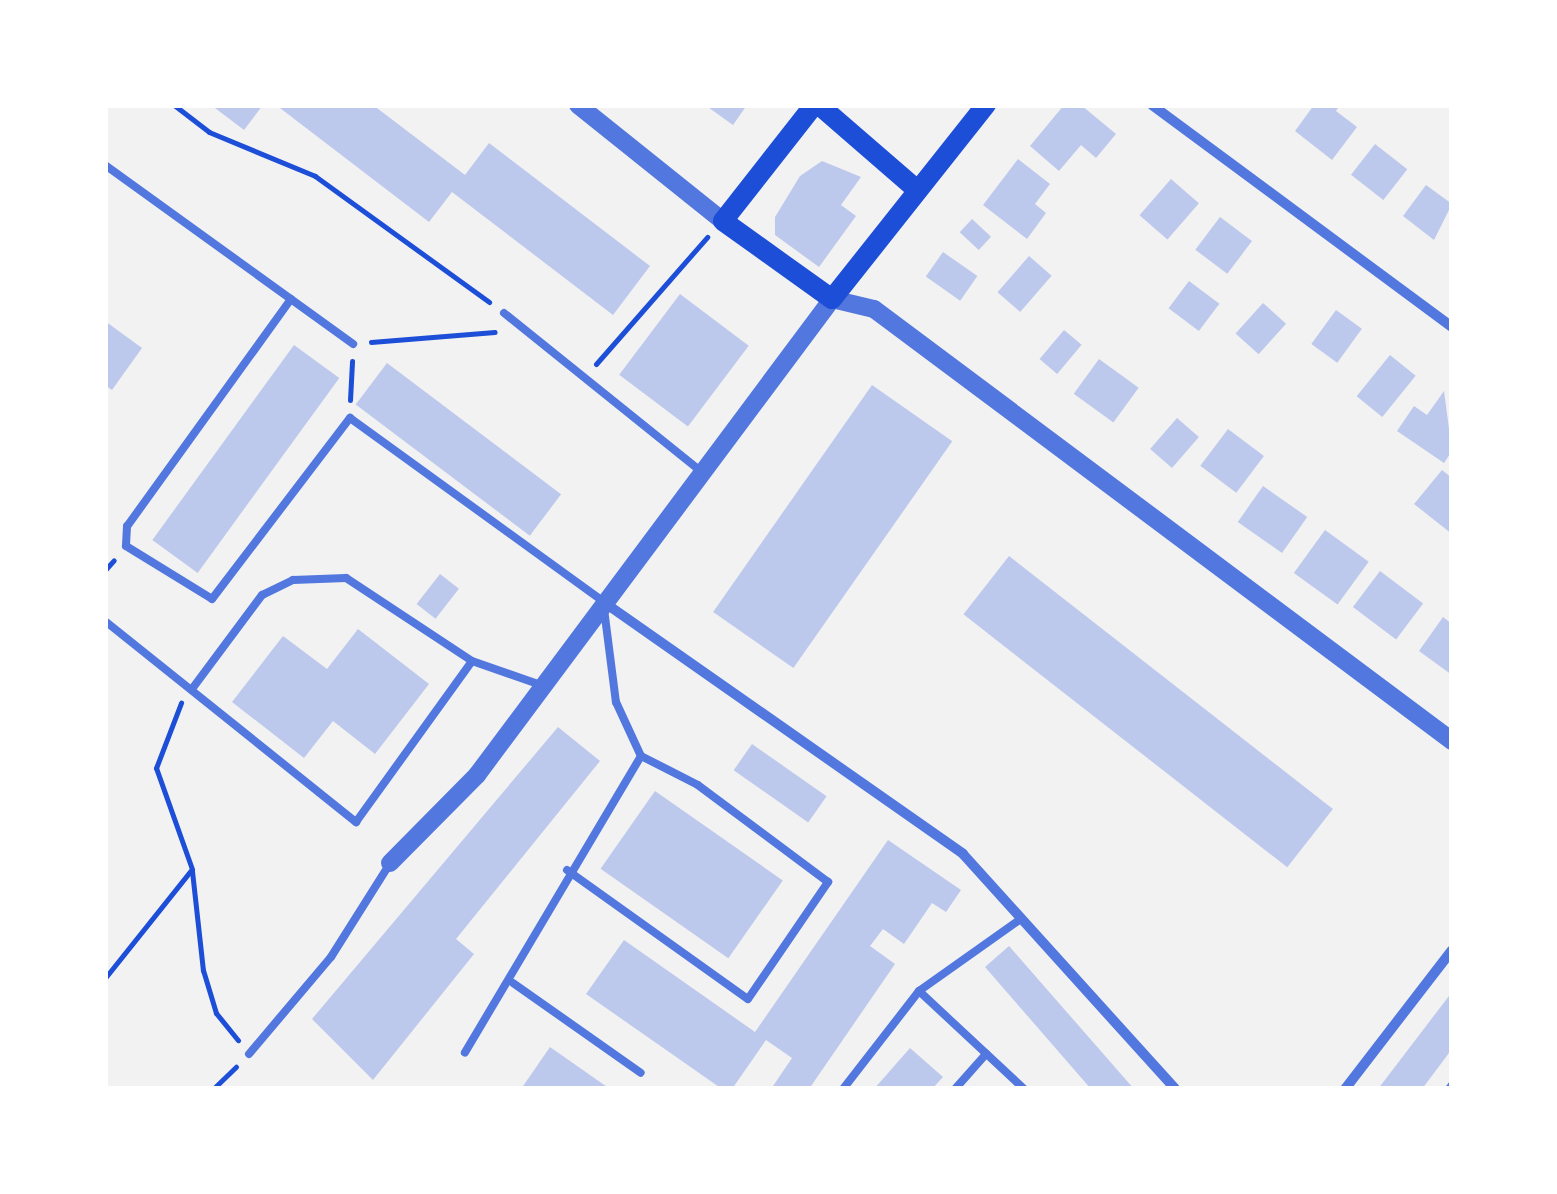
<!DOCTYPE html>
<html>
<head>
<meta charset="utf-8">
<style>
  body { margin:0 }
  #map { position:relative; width:1557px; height:1194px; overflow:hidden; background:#f2f2f2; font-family:Raleway,sans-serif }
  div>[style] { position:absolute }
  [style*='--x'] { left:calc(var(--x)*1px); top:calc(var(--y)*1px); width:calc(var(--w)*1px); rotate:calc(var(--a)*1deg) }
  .building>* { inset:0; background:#bdc9ec; transform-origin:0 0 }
  .path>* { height:5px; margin:-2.5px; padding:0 2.5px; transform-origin:2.5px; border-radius:2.5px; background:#1d4ed8 }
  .service>* { height:8px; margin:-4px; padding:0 4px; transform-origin:4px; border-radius:4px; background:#5277de }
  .minor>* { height:10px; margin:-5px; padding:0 5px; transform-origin:5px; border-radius:5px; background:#5277de }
  .tertiary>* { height:18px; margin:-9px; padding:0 9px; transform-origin:9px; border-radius:9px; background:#5277de }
  .secondary>* { height:20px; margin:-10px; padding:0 10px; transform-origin:10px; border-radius:10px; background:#1d4ed8 }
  span { translate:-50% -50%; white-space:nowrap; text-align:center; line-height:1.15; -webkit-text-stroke:8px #fff; paint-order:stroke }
  .frame { position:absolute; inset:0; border:108px solid #fff; pointer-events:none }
</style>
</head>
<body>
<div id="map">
  <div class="building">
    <i style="clip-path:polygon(211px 105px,263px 105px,244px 130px)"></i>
    <i style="clip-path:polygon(276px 105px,373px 105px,465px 175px,489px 143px,650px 266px,613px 315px,452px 192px,429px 222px)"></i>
    <i style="clip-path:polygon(705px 105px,747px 105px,733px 125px)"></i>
    <i style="clip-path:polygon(1064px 105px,1081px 105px,1116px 134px,1096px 158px,1081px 145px,1059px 171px,1030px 146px)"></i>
    <i style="clip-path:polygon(1314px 105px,1340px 105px,1336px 111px,1357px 127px,1332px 160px,1295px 131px)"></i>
    <i style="left:1375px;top:144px;width:41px;height:39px;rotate:38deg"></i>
    <i style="clip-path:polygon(1018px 159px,1050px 184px,1035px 204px,1046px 213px,1027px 239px,983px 205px)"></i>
    <i style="clip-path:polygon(822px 161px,861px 177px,841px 205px,856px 216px,819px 267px,775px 235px,775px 217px,800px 176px)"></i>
    <i style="left:1171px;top:179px;width:37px;height:48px;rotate:41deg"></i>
    <i style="clip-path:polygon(1426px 185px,1452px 204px,1434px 240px,1403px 216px)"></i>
    <i style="left:1220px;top:217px;width:40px;height:41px;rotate:37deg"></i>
    <i style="left:972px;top:219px;width:26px;height:18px;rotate:43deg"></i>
    <i style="left:943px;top:252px;width:42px;height:30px;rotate:35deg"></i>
    <i style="left:1029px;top:256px;width:30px;height:48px;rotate:41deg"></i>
    <i style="left:1189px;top:281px;width:38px;height:34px;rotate:37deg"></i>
    <i style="left:680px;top:294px;width:86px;height:101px;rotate:37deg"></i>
    <i style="left:1263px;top:303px;width:31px;height:41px;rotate:42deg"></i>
    <i style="left:1336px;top:310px;width:32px;height:42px;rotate:36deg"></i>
    <i style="clip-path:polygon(105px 321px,142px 348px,112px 390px,105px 385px)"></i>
    <i style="left:1064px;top:330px;width:23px;height:38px;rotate:40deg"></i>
    <i style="left:294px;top:345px;width:56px;height:241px;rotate:36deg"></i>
    <i style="left:1390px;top:355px;width:33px;height:53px;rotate:39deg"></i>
    <i style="left:1099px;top:359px;width:49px;height:43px;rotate:36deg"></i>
    <i style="left:387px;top:363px;width:218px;height:52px;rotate:37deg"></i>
    <i style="left:872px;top:385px;width:98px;height:277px;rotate:35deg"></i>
    <i style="clip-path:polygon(1444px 391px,1452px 451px,1444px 463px,1397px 431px,1414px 406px,1427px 415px)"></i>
    <i style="left:1177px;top:418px;width:29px;height:41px;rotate:41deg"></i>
    <i style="left:1228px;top:429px;width:45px;height:46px;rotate:37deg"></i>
    <i style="clip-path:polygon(1442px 470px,1452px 478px,1452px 534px,1414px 504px)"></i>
    <i style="left:1263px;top:486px;width:54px;height:44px;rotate:35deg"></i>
    <i style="left:1325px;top:530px;width:54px;height:53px;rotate:36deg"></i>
    <i style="left:1009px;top:556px;width:411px;height:74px;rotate:38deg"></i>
    <i style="left:1380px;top:571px;width:54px;height:45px;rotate:37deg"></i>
    <i style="left:440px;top:574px;width:24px;height:38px;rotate:38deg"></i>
    <i style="clip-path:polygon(1443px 617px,1452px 624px,1452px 675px,1419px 651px)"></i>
    <i style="clip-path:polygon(358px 629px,429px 684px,375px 754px,333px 721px,304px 758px,232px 702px,283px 636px,327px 669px)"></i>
    <i style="clip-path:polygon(558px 727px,600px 761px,456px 939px,474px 954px,373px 1080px,312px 1019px)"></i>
    <i style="left:752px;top:744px;width:91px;height:32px;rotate:35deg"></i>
    <i style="left:655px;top:791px;width:156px;height:95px;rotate:35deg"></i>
    <i style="clip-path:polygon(888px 840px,961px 890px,946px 912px,932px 903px,904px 944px,883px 929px,870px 946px,895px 964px,809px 1089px,771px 1089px,792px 1058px,766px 1040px,732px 1089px,722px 1089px,586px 994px,624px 940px,755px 1032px)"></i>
    <i style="clip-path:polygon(1009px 946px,1134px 1089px,1091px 1089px,985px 967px)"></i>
    <i style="clip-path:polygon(1452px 992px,1452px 1049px,1422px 1089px,1378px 1089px)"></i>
    <i style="clip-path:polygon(550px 1047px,610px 1089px,521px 1089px)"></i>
    <i style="clip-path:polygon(910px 1048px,943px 1077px,932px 1089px,874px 1089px)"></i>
  </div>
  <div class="path">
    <i style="--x:174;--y:105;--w:44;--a:37.6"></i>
    <i style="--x:209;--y:132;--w:115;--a:22.5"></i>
    <i style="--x:315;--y:176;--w:215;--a:35.9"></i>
    <i style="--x:371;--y:342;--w:124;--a:-4.6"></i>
    <i style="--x:596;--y:364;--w:169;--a:-48.8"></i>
    <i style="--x:350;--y:400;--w:39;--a:-87"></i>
    <i style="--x:105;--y:570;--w:13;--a:-48"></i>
    <i style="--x:192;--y:871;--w:100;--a:83.7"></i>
    <i style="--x:203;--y:970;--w:45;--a:73.2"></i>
    <i style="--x:216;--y:1013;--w:35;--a:51"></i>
    <i style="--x:105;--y:978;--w:139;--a:-51.4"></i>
    <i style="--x:192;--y:869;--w:107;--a:-109.6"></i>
    <i style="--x:156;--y:768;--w:70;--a:-69"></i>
    <i style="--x:213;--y:1089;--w:32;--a:-44"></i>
  </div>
  <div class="service">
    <i style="--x:105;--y:165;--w:306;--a:35.8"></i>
    <i style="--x:291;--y:299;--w:280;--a:125.8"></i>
    <i style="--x:127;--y:526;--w:20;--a:93"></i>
    <i style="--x:126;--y:546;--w:101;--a:31.6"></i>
    <i style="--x:212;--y:599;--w:228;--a:-52.7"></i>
    <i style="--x:350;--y:418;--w:312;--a:35.9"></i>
    <i style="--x:603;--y:601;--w:102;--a:82.7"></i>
    <i style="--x:616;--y:702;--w:60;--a:65.2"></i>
    <i style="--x:641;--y:756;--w:345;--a:120.7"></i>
    <i style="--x:504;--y:313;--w:254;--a:38.8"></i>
    <i style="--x:105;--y:621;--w:322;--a:38.7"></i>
    <i style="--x:356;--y:822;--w:198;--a:-54.2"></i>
    <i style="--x:472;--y:661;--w:151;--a:-146.6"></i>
    <i style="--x:346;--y:578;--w:53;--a:177.8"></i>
    <i style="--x:293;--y:580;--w:34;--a:154"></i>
    <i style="--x:262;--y:595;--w:117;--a:126.7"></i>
    <i style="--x:472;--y:661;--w:73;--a:19.2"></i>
    <i style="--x:567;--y:870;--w:222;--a:35.5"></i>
    <i style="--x:748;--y:999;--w:142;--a:-55.6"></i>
    <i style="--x:828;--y:882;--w:162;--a:-143.3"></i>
    <i style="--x:698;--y:785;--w:64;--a:-153"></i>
    <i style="--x:513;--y:983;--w:156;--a:35.1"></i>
    <i style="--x:919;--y:991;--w:144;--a:43"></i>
    <i style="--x:249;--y:1054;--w:127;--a:-49.8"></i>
    <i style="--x:331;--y:957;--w:109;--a:-57.8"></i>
    <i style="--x:843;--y:1089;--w:124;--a:-52.2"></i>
    <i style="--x:919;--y:991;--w:126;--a:-35.3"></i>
    <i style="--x:955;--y:1089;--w:47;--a:-48.5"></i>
    <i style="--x:1449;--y:1089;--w:5;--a:-53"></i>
  </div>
  <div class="minor">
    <i style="--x:1152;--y:105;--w:373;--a:36.5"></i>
    <i style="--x:605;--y:603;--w:437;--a:35"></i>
    <i style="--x:963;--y:854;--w:316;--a:47.9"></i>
    <i style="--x:1345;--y:1089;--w:175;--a:-52.4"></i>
  </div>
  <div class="tertiary">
    <i style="--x:578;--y:105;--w:186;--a:38.7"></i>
    <i style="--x:390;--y:863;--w:124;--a:-45.3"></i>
    <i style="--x:477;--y:775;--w:594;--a:-53.28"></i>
    <i style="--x:832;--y:299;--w:43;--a:13.4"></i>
    <i style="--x:874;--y:309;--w:722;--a:36.77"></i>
  </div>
  <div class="secondary">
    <i style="--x:814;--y:105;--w:147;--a:128.1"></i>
    <i style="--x:723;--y:221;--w:134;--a:35.6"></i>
    <i style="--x:832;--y:299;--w:248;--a:-51.6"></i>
    <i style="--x:819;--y:105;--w:130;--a:40.9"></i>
  </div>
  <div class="frame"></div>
</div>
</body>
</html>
